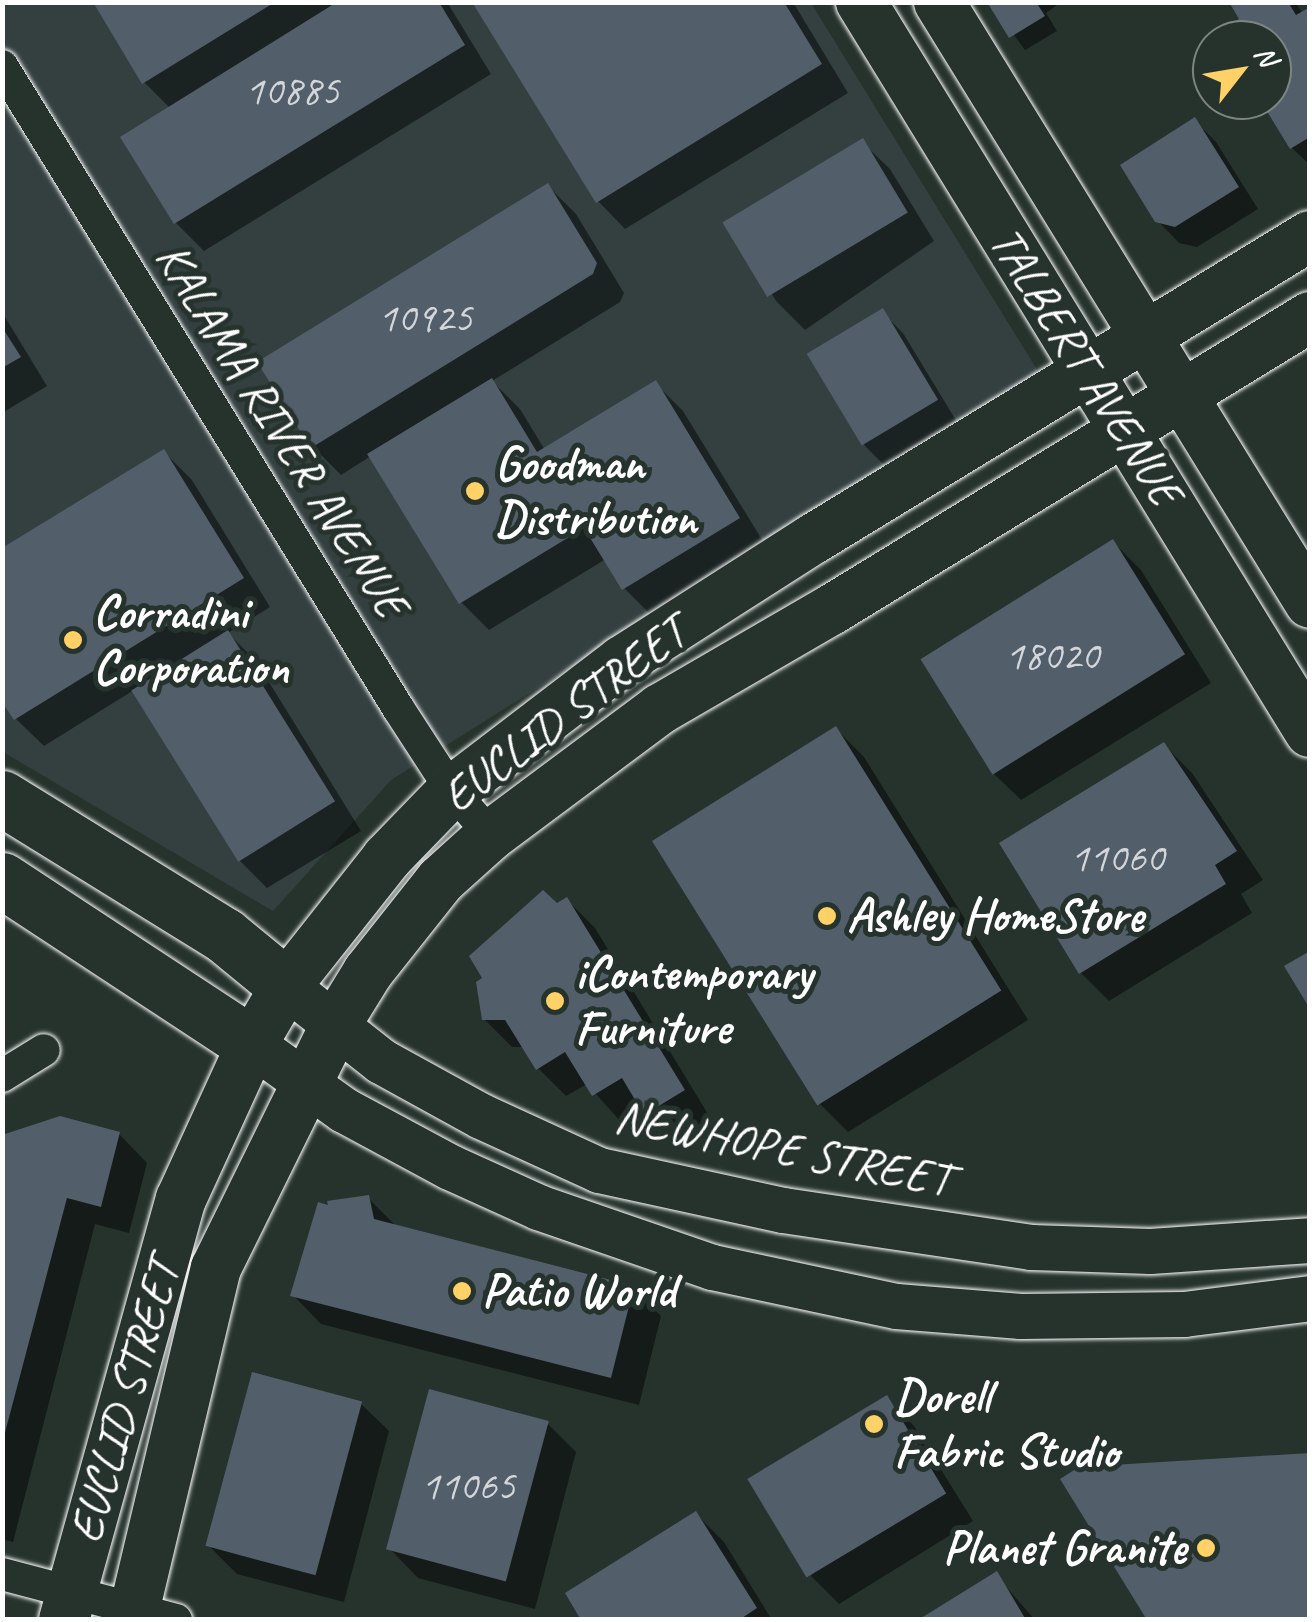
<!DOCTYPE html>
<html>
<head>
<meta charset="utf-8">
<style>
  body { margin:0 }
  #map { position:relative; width:1312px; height:1622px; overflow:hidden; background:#26332d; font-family:Caveat,sans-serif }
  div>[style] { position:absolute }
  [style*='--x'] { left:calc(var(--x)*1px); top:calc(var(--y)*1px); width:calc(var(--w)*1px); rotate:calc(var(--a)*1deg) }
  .built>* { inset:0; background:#344040 }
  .shadow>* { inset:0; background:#0007 }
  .building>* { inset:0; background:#535e6b; transform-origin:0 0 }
  .roads { filter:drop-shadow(0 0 2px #fff) drop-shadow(0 0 2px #fff) }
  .street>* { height:32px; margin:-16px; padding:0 16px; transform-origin:16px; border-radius:16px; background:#26332d }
  .secondary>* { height:45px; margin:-22.5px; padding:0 22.5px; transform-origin:22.5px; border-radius:22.5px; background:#26332d }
  .primary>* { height:50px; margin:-25px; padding:0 25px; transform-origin:25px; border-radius:25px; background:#26332d }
  .highway>* { height:55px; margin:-27.5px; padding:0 27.5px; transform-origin:27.5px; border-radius:27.5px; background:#26332d }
  .dots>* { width:28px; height:28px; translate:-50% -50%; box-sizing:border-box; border:5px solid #26332d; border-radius:50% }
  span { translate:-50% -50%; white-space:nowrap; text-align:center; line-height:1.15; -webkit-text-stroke:10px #26332d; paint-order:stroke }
  .number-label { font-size:42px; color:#d4d7da }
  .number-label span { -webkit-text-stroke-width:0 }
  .street-label { font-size:48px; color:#fff }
  .poi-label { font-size:48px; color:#fff; font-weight:700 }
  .left { translate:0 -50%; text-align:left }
  .right { translate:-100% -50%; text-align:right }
  .frame { position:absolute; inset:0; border:5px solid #fff; pointer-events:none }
  .north { position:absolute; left:1192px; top:20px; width:100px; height:100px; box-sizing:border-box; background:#26332d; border:2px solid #7d8581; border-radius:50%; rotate:59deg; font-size:28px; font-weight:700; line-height:40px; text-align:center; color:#fff }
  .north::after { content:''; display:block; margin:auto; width:35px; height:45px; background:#ffd166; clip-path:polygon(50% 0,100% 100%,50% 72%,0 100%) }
</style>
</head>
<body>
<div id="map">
  <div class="built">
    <i style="clip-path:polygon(3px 3px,811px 3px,1039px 373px,391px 780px,273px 911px,3px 752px)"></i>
  </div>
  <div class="shadow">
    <i style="clip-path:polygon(96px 2px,447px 2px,491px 74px,204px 251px,176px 223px,170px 108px,144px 82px)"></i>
    <i style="clip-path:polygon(475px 2px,793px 2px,848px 93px,625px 229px,598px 201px)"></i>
    <i style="clip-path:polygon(990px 2px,1061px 2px,1046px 13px,1057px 31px,1025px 50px)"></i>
    <i style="clip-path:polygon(1232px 2px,1295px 2px,1303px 14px,1310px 10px,1310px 165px,1292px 148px,1263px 100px,1272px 100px,1272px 40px,1227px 40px,1242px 19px)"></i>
    <i style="clip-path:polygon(1195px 121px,1216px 142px,1258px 209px,1197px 247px,1179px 243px,1157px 220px)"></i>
    <i style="clip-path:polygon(862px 142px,890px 169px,934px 241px,805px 330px,777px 302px,729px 230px)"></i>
    <i style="clip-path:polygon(548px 186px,576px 214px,624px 293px,620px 302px,492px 381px,520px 409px,545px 450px,655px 383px,683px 411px,766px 546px,652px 616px,624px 588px,606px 559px,489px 630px,461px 602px,371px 456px,341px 475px,313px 447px)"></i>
    <i style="clip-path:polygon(2px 312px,47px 386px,2px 413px)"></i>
    <i style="clip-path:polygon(882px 312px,903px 333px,957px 422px,886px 467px,865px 446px,812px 359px)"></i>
    <i style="clip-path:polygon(164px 452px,192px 480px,270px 607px,228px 633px,256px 661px,361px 831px,267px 888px,239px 860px,134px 690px,44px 746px,16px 719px)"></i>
    <i style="clip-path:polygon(1113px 542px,1141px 570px,1211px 683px,1021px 800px,993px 773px,923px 660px)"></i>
    <i style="clip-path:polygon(836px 729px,864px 757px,1028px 1020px,848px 1132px,820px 1104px)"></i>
    <i style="clip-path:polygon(1164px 745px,1192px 773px,1263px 880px,1241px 894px,1252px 913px,1109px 1001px,1081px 973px)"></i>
    <i style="clip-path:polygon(567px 900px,595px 928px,711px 1119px,674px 1141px,644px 1110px,622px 1123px,587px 1084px,566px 1096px,538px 1068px,525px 1047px,512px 1047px,484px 1019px,557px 906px)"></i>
    <i style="clip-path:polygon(119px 1134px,147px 1163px,129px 1233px,95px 1224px,13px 1542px,2px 1539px,2px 1138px)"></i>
    <i style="clip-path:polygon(368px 1198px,397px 1227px,633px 1288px,661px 1316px,639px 1405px,321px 1324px,293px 1295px,332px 1210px)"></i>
    <i style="clip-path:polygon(886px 1398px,914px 1426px,973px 1521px,839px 1604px,811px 1576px)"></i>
    <i style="clip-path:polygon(360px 1403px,389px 1431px,344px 1602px,237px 1574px,209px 1546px)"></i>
    <i style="clip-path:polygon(548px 1424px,576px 1452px,535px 1609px,418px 1578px,390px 1549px)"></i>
    <i style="clip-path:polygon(696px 1514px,724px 1542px,772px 1620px,584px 1620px)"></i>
    <i style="clip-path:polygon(996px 1575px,1035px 1620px,923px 1620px)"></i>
  </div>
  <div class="building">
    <i style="clip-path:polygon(93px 2px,275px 2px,142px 84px)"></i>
    <i style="clip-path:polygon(337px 2px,439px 2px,465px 45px,174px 224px,120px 137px)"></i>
    <i style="clip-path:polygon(472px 2px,784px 2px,822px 64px,596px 203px)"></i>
    <i style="clip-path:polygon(987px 2px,1036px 2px,1045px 16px,1009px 38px)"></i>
    <i style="clip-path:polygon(1229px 2px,1288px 2px,1296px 15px,1310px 7px,1310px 137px,1290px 149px,1260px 100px,1272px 100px,1272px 40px,1224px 40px,1218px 31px,1239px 19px)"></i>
    <i style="clip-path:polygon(1195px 117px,1239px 187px,1175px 227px,1155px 222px,1120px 165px)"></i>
    <i style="left:863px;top:138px;width:87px;height:164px;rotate:59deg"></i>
    <i style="clip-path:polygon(548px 183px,597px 263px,593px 274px,311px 448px,257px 362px)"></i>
    <i style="left:883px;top:308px;width:107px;height:89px;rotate:59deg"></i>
    <i style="clip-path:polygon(2px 327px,21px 357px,2px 368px)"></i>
    <i style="clip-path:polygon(492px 378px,537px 452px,656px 380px,740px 518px,622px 590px,584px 528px,459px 604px,367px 454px)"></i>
    <i style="clip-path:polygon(164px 449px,244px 578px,14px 720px,2px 702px,2px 548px)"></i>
    <i style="left:1113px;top:539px;width:136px;height:227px;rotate:58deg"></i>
    <i style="left:228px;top:630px;width:202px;height:114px;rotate:58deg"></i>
    <i style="left:836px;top:726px;width:312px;height:217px;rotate:58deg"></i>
    <i style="clip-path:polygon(1164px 742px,1237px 851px,1215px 865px,1226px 884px,1079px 974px,999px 843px)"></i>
    <i style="clip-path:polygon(543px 890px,557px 903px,567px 897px,685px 1090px,644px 1115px,622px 1078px,592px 1096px,565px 1052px,536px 1070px,505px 1020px,482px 1020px,476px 982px,482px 978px,469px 956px)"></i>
    <i style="clip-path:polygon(1310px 951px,1310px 1009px,1284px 966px)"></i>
    <i style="clip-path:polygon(60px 1116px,120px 1132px,101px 1207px,67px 1198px,2px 1444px,2px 1135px)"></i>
    <i style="clip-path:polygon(369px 1195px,374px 1219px,634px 1286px,611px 1378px,290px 1296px,318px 1202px,328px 1205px,327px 1201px)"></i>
    <i style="left:252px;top:1372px;width:114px;height:180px;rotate:15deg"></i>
    <i style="left:429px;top:1389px;width:124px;height:166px;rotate:15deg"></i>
    <i style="left:887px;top:1395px;width:115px;height:163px;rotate:59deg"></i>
    <i style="clip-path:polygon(1310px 1453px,1310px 1616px,1304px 1620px,1147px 1620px,1060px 1479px,1079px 1467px)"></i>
    <i style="clip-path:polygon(696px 1511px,757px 1608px,739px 1620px,581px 1620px,565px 1593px)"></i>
    <i style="clip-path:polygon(997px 1571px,1026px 1620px,918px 1620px)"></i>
  </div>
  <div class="roads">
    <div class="street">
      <i style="--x:2;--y:66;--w:754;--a:58.33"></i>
      <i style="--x:398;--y:708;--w:99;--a:57"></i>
      <i style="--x:452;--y:791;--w:59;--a:48.4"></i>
      <i style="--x:2;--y:1076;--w:49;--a:-31.8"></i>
      <i style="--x:2;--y:1574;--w:180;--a:14.8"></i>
    </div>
    <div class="secondary">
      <i style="--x:286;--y:986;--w:121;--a:38.3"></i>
      <i style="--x:381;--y:1061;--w:114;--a:28.8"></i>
      <i style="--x:481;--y:1116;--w:130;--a:24.6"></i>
      <i style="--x:599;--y:1170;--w:188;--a:12.3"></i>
      <i style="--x:783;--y:1210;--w:251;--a:8.5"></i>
      <i style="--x:1031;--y:1247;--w:119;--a:1.9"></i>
      <i style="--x:1150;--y:1251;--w:160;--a:-3.9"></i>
      <i style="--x:252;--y:1044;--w:113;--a:35.7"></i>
      <i style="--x:344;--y:1110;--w:120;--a:28.3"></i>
      <i style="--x:450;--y:1167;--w:97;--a:24.4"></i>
      <i style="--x:538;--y:1207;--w:184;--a:19"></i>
      <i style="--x:712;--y:1267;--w:188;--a:12"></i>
      <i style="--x:896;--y:1306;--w:125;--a:4.6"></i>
      <i style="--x:1021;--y:1316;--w:163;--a:-0.7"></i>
      <i style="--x:1184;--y:1314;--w:127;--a:-7.2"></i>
    </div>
    <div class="primary">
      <i style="--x:861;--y:2;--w:857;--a:58.41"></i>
      <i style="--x:939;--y:2;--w:706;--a:58.31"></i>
      <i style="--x:64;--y:1620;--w:437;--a:-74.5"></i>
      <i style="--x:181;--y:1199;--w:170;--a:-65.4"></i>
      <i style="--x:252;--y:1044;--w:67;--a:-59.6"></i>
      <i style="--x:286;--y:986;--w:163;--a:-51.7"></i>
      <i style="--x:387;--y:858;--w:93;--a:-45.9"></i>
      <i style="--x:452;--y:791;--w:214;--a:-37.4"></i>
      <i style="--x:622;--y:661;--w:227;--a:-32.6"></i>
      <i style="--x:813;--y:539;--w:582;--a:-31.37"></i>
      <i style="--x:132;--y:1620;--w:362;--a:-76.6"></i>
      <i style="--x:216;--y:1268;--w:272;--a:-63.8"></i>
      <i style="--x:336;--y:1024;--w:61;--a:-58.4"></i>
      <i style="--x:368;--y:972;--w:117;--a:-51.6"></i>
      <i style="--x:441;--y:880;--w:67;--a:-42"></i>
      <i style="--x:491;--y:835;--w:211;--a:-36.7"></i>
      <i style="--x:660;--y:709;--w:198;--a:-30.1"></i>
      <i style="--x:831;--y:610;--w:562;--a:-31.45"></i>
    </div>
    <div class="highway">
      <i style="--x:2;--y:798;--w:261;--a:31.7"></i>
      <i style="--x:224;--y:935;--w:80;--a:39.4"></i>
      <i style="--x:2;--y:880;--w:299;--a:33.3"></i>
    </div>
  </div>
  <div class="dots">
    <i style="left:475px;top:491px;background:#ffd166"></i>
    <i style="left:73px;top:640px;background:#ffd166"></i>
    <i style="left:827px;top:916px;background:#ffd166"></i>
    <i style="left:555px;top:1001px;background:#ffd166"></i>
    <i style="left:462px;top:1291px;background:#ffd166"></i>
    <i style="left:874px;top:1424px;background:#ffd166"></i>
    <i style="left:1206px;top:1548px;background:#ffd166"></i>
  </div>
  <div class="number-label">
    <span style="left:292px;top:91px">10885</span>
    <span style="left:425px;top:318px">10925</span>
    <span style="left:1052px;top:656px">18020</span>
    <span style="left:1117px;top:858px">11060</span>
    <span style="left:468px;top:1486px">11065</span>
  </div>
  <div class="street-label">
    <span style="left:1086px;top:366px;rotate:58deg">TALBERT AVENUE</span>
    <span style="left:282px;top:430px;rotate:58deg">KALAMA RIVER AVENUE</span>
    <span style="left:564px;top:714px;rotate:-37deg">EUCLID STREET</span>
    <span style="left:783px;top:1148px;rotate:11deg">NEWHOPE STREET</span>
    <span style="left:124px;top:1401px;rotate:-74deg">EUCLID STREET</span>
  </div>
  <div class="poi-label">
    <span class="left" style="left:495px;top:491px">Goodman<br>Distribution</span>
    <span class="left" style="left:93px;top:640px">Corradini<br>Corporation</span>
    <span class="left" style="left:847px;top:916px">Ashley HomeStore</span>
    <span class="left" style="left:575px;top:1001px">iContemporary<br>Furniture</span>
    <span class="left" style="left:482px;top:1291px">Patio World</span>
    <span class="left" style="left:894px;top:1424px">Dorell<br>Fabric Studio</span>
    <span class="right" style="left:1186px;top:1548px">Planet Granite</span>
  </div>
  <div class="frame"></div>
  <div class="north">N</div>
</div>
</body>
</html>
